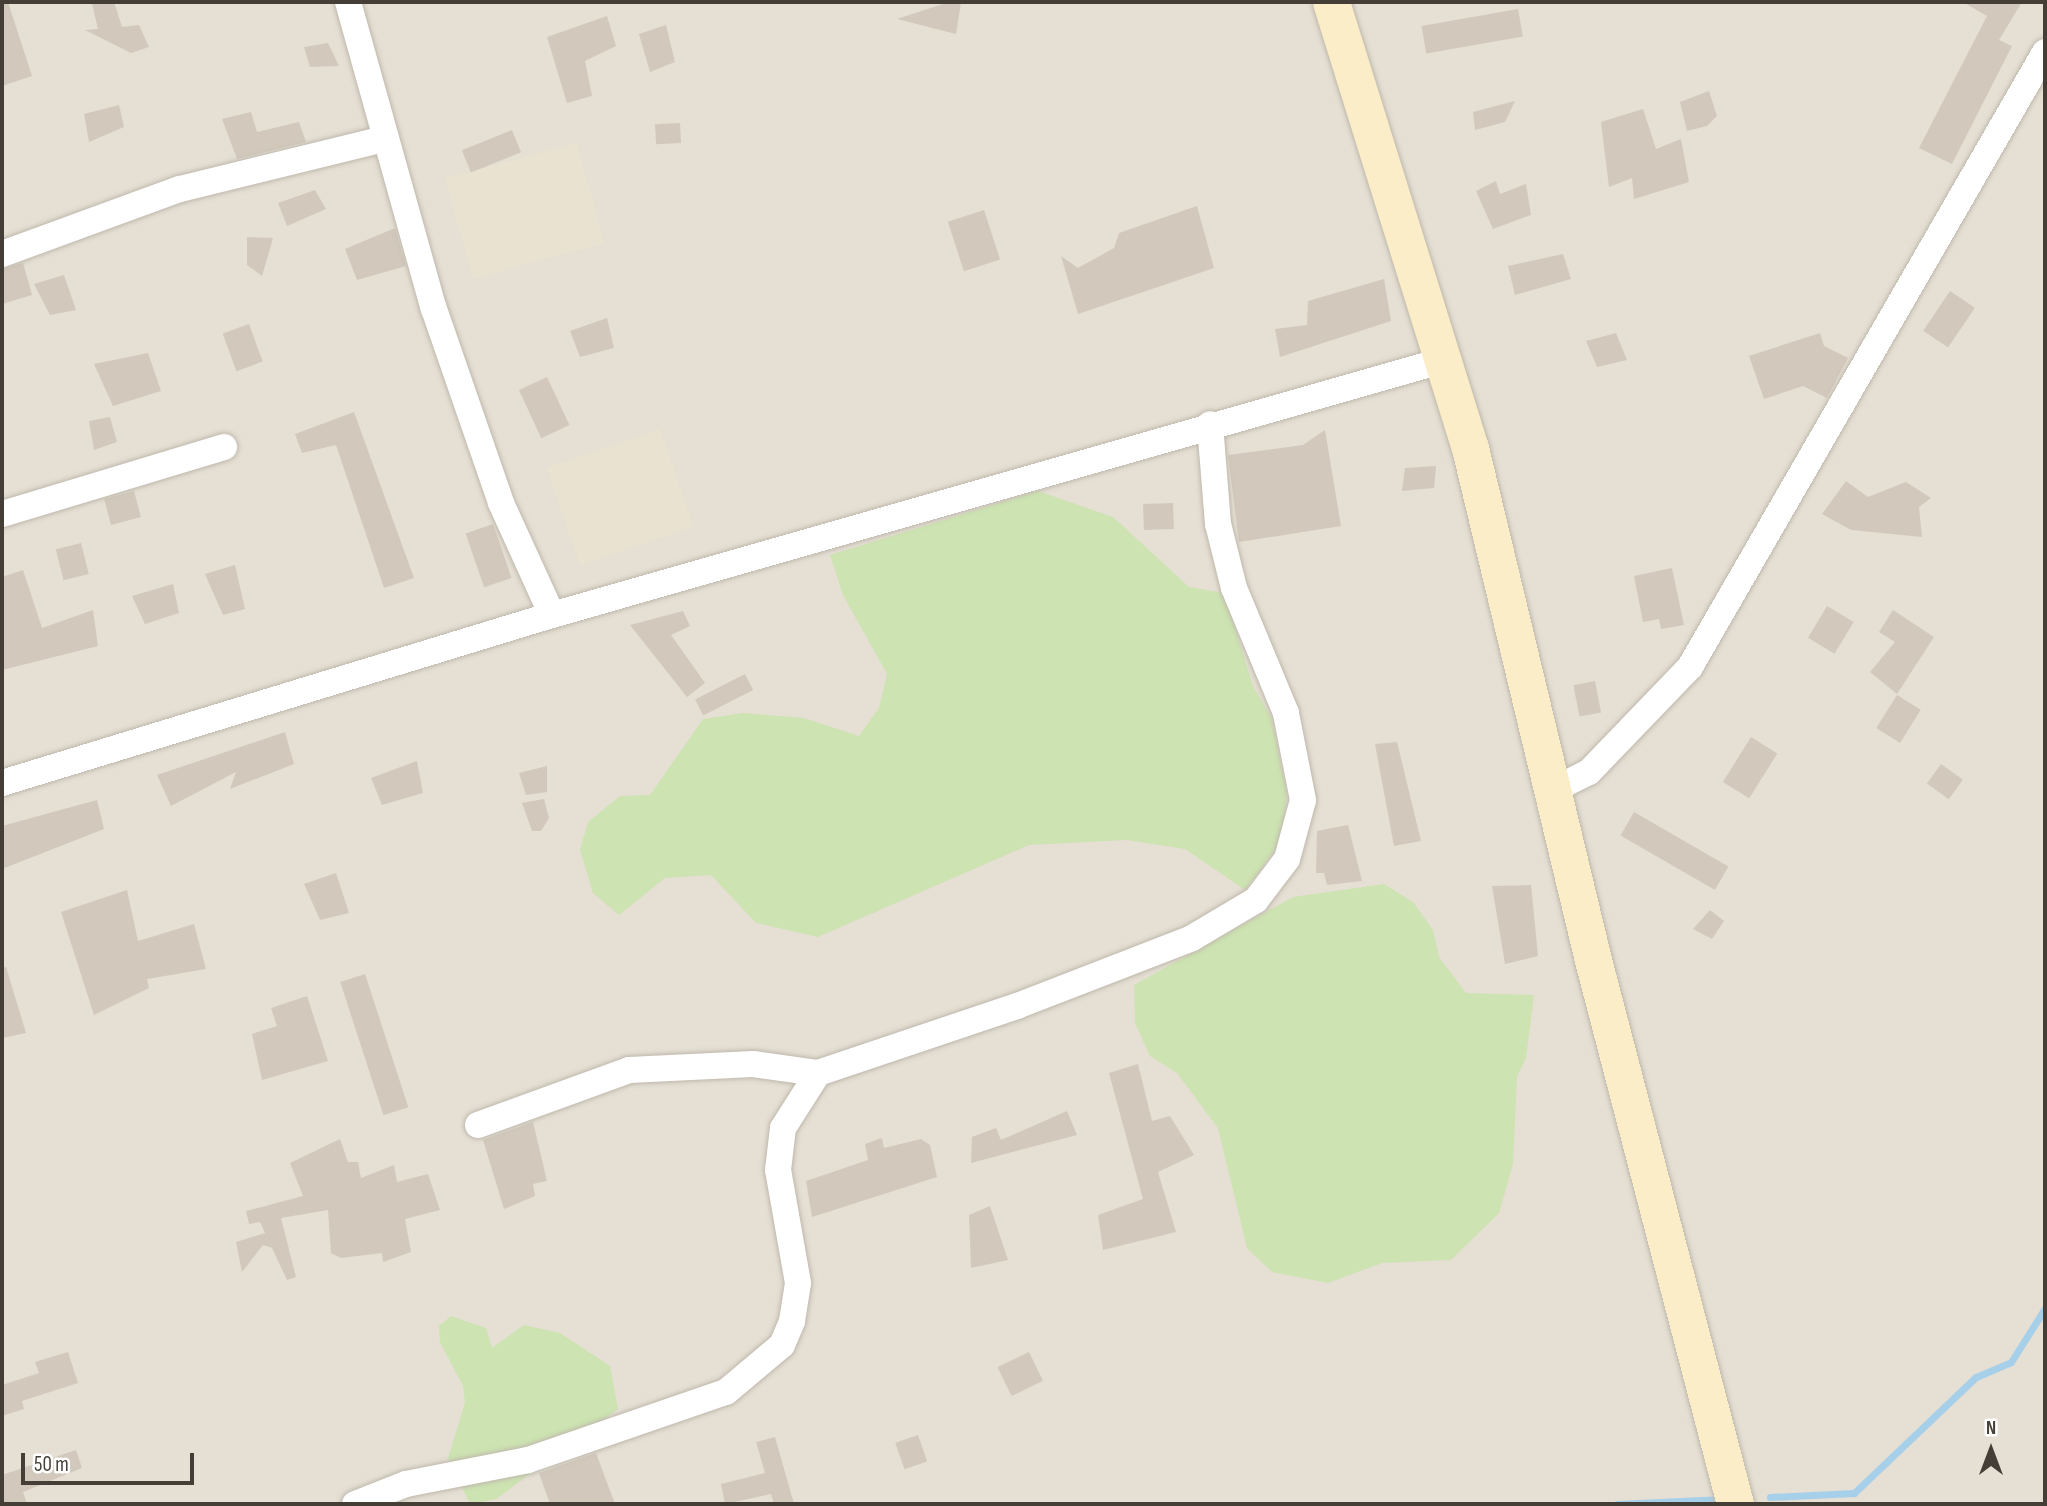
<!DOCTYPE html>
<html>
<head>
<meta charset="utf-8">
<style>
  body { margin:0 }
  #map { position:relative; width:2047px; height:1506px; overflow:hidden; background:#f1eee6; font-family:"Sofia Sans Condensed",sans-serif }
  div>[style] { position:absolute }
  [style*='--x'] { left:calc(var(--x)*1px); top:calc(var(--y)*1px); width:calc(var(--w)*1px); rotate:calc(var(--a)*1deg) }
  .residential>* { inset:0; background:#e5dfd4; transform-origin:0 0 }
  .education>* { inset:0; background:#eae2d1; transform-origin:0 0 }
  .green>* { inset:0; background:#cde3b1 }
  .stream>* { height:7px; margin:-3.5px; padding:0 3.5px; transform-origin:3.5px; border-radius:3.5px; background:#a6cfea }
  .building>* { inset:0; background:#d2c9bc; transform-origin:0 0 }
  .roads { filter:drop-shadow(0 0 2px #bfb8ac) drop-shadow(0 0 2px #bfb8ac) }
  .street>* { height:26px; margin:-13px; padding:0 13px; transform-origin:13px; border-radius:13px; background:#fff }
  .secondary>* { height:37px; margin:-18.5px; padding:0 18.5px; transform-origin:18.5px; border-radius:18.5px; background:#faedc7 }
  span { translate:-50% -50%; white-space:nowrap; text-align:center; line-height:1.15; -webkit-text-stroke:7px #fff; paint-order:stroke }
  .frame { position:absolute; inset:0; border:4px solid #443e36; pointer-events:none }
  .north { position:absolute; left:1956px; top:1415px; width:70px; height:70px; -webkit-text-stroke:5px #fff; paint-order:stroke; rotate:0deg; font-size:19px; font-weight:700; line-height:28px; text-align:center; color:#443e36 }
  .north::after { content:''; display:block; margin:auto; width:24px; height:32px; background:#443e36; clip-path:polygon(50% 0,100% 100%,50% 72%,0 100%) }
  .scale { position:absolute; left:21px; top:1453px; width:173px; height:32px; box-sizing:border-box; border:4px solid #443e36; border-top:0; padding-left:9px; font-size:21px; line-height:24px; white-space:nowrap; color:#443e36; -webkit-text-stroke:5px #fff; paint-order:stroke }
</style>
</head>
<body>
<div id="map">
  <div class="residential">
    <i style="left:2px;top:2px;width:2043px;height:1502px"></i>
  </div>
  <div class="education">
    <i style="left:577px;top:143px;width:104px;height:136px;rotate:75deg"></i>
    <i style="left:660px;top:429px;width:103px;height:120px;rotate:71deg"></i>
  </div>
  <div class="green">
    <i style="clip-path:polygon(1038px 491px,1113px 517px,1189px 587px,1224px 593px,1253px 686px,1272px 719px,1287px 793px,1281px 842px,1245px 890px,1185px 849px,1127px 840px,1029px 845px,818px 937px,756px 923px,711px 875px,665px 878px,619px 915px,593px 893px,580px 850px,588px 822px,620px 796px,650px 795px,703px 719px,743px 713px,804px 718px,859px 736px,879px 708px,887px 674px,843px 595px,830px 555px)"></i>
    <i style="clip-path:polygon(1384px 884px,1413px 902px,1433px 930px,1439px 957px,1466px 993px,1534px 995px,1526px 1058px,1517px 1077px,1513px 1164px,1499px 1213px,1451px 1260px,1382px 1263px,1328px 1283px,1272px 1272px,1247px 1248px,1218px 1128px,1177px 1073px,1150px 1056px,1135px 1023px,1134px 985px,1293px 897px)"></i>
    <i style="clip-path:polygon(451px 1316px,486px 1328px,492px 1348px,524px 1325px,560px 1333px,610px 1366px,618px 1409px,496px 1499px,470px 1504px,448px 1458px,465px 1403px,463px 1386px,440px 1342px,439px 1326px)"></i>
  </div>
  <div class="stream">
    <i style="--x:1770;--y:1497;--w:84;--a:-2.7"></i>
    <i style="--x:1854;--y:1493;--w:168;--a:-43.6"></i>
    <i style="--x:1976;--y:1377;--w:38;--a:-23"></i>
    <i style="--x:2011;--y:1362;--w:64;--a:-57.8"></i>
    <i style="--x:1617;--y:1504;--w:107;--a:-2.7"></i>
  </div>
  <div class="building">
    <i style="clip-path:polygon(2px 2px,8px 2px,32px 76px,2px 86px)"></i>
    <i style="clip-path:polygon(114px 2px,122px 27px,139px 25px,149px 47px,131px 53px,85px 30px,98px 29px,92px 4px)"></i>
    <i style="clip-path:polygon(949px 2px,961px 2px,956px 34px,897px 19px)"></i>
    <i style="clip-path:polygon(1963px 2px,2022px 2px,1999px 40px,2012px 46px,1952px 164px,1919px 148px,1987px 16px)"></i>
    <i style="left:1518px;top:9px;width:28px;height:98px;rotate:80deg"></i>
    <i style="clip-path:polygon(607px 16px,616px 46px,585px 61px,592px 96px,567px 103px,547px 37px)"></i>
    <i style="clip-path:polygon(666px 25px,675px 62px,650px 72px,639px 34px)"></i>
    <i style="clip-path:polygon(328px 43px,339px 66px,310px 67px,304px 47px)"></i>
    <i style="clip-path:polygon(1709px 91px,1717px 116px,1707px 126px,1687px 131px,1680px 102px)"></i>
    <i style="clip-path:polygon(1515px 101px,1505px 122px,1475px 130px,1473px 112px)"></i>
    <i style="clip-path:polygon(119px 105px,124px 127px,89px 142px,84px 114px)"></i>
    <i style="clip-path:polygon(1643px 109px,1656px 149px,1681px 139px,1689px 182px,1634px 199px,1632px 178px,1609px 187px,1601px 122px)"></i>
    <i style="clip-path:polygon(251px 112px,257px 132px,299px 122px,306px 142px,237px 159px,222px 119px)"></i>
    <i style="left:680px;top:123px;width:20px;height:25px;rotate:87deg"></i>
    <i style="left:512px;top:130px;width:24px;height:54px;rotate:68deg"></i>
    <i style="clip-path:polygon(1496px 181px,1500px 194px,1526px 184px,1531px 215px,1493px 229px,1476px 191px)"></i>
    <i style="clip-path:polygon(315px 190px,326px 209px,287px 226px,278px 203px)"></i>
    <i style="clip-path:polygon(1197px 206px,1214px 268px,1078px 314px,1061px 256px,1078px 268px,1114px 248px,1119px 233px)"></i>
    <i style="left:984px;top:210px;width:52px;height:38px;rotate:72deg"></i>
    <i style="clip-path:polygon(395px 228px,406px 266px,357px 280px,345px 249px)"></i>
    <i style="clip-path:polygon(247px 237px,273px 238px,262px 276px,247px 265px)"></i>
    <i style="clip-path:polygon(1563px 254px,1571px 279px,1515px 295px,1508px 266px)"></i>
    <i style="clip-path:polygon(23px 263px,32px 295px,2px 304px,2px 269px)"></i>
    <i style="clip-path:polygon(64px 275px,76px 310px,50px 315px,34px 284px)"></i>
    <i style="clip-path:polygon(1384px 279px,1391px 321px,1280px 357px,1275px 329px,1307px 325px,1308px 301px)"></i>
    <i style="left:1950px;top:291px;width:30px;height:48px;rotate:34deg"></i>
    <i style="clip-path:polygon(607px 318px,614px 348px,580px 357px,570px 331px)"></i>
    <i style="left:249px;top:324px;width:40px;height:28px;rotate:70deg"></i>
    <i style="clip-path:polygon(1616px 333px,1627px 360px,1597px 367px,1586px 341px)"></i>
    <i style="clip-path:polygon(1820px 333px,1824px 346px,1848px 358px,1827px 398px,1803px 386px,1764px 399px,1749px 356px)"></i>
    <i style="clip-path:polygon(148px 353px,161px 391px,113px 406px,94px 364px)"></i>
    <i style="left:547px;top:377px;width:53px;height:31px;rotate:65deg"></i>
    <i style="clip-path:polygon(354px 412px,414px 578px,384px 588px,336px 445px,302px 453px,295px 434px)"></i>
    <i style="clip-path:polygon(110px 417px,117px 442px,94px 450px,89px 421px)"></i>
    <i style="clip-path:polygon(1325px 430px,1341px 526px,1239px 542px,1228px 455px,1303px 445px)"></i>
    <i style="clip-path:polygon(1436px 466px,1434px 488px,1402px 491px,1405px 468px)"></i>
    <i style="clip-path:polygon(1846px 481px,1868px 497px,1906px 482px,1931px 498px,1919px 507px,1922px 537px,1851px 530px,1822px 514px)"></i>
    <i style="left:134px;top:491px;width:27px;height:31px;rotate:75deg"></i>
    <i style="left:1173px;top:503px;width:26px;height:30px;rotate:88deg"></i>
    <i style="left:493px;top:524px;width:57px;height:29px;rotate:71deg"></i>
    <i style="left:81px;top:543px;width:32px;height:26px;rotate:76deg"></i>
    <i style="clip-path:polygon(235px 565px,245px 609px,223px 615px,205px 574px)"></i>
    <i style="clip-path:polygon(1672px 568px,1684px 625px,1661px 629px,1659px 619px,1643px 622px,1634px 576px)"></i>
    <i style="clip-path:polygon(23px 570px,42px 628px,93px 610px,98px 646px,2px 670px,2px 577px)"></i>
    <i style="clip-path:polygon(173px 584px,179px 613px,145px 624px,132px 596px)"></i>
    <i style="left:1827px;top:606px;width:31px;height:37px;rotate:31deg"></i>
    <i style="clip-path:polygon(1893px 610px,1934px 637px,1897px 694px,1870px 672px,1895px 642px,1879px 632px)"></i>
    <i style="clip-path:polygon(683px 611px,690px 626px,671px 635px,705px 683px,687px 697px,630px 625px)"></i>
    <i style="left:745px;top:674px;width:18px;height:56px;rotate:63deg"></i>
    <i style="left:1595px;top:681px;width:32px;height:22px;rotate:79deg"></i>
    <i style="left:1897px;top:695px;width:28px;height:39px;rotate:32deg"></i>
    <i style="clip-path:polygon(285px 732px,294px 764px,230px 789px,236px 772px,171px 806px,157px 775px)"></i>
    <i style="left:1751px;top:737px;width:31px;height:53px;rotate:32deg"></i>
    <i style="clip-path:polygon(1397px 742px,1421px 841px,1394px 846px,1375px 744px)"></i>
    <i style="clip-path:polygon(417px 761px,423px 793px,382px 805px,371px 778px)"></i>
    <i style="left:1941px;top:764px;width:27px;height:24px;rotate:36deg"></i>
    <i style="clip-path:polygon(547px 766px,547px 792px,526px 795px,519px 773px)"></i>
    <i style="clip-path:polygon(544px 799px,549px 818px,541px 831px,532px 831px,522px 803px)"></i>
    <i style="clip-path:polygon(97px 800px,104px 829px,2px 869px,2px 826px)"></i>
    <i style="left:1634px;top:812px;width:109px;height:27px;rotate:30deg"></i>
    <i style="clip-path:polygon(1348px 825px,1362px 881px,1327px 885px,1324px 873px,1316px 873px,1317px 831px)"></i>
    <i style="clip-path:polygon(336px 873px,349px 913px,320px 920px,304px 884px)"></i>
    <i style="clip-path:polygon(1531px 885px,1538px 956px,1505px 964px,1492px 886px)"></i>
    <i style="clip-path:polygon(127px 890px,138px 941px,194px 924px,206px 969px,147px 979px,149px 988px,94px 1015px,61px 912px)"></i>
    <i style="clip-path:polygon(1710px 910px,1724px 921px,1712px 939px,1693px 929px)"></i>
    <i style="clip-path:polygon(6px 967px,26px 1033px,2px 1038px,2px 968px)"></i>
    <i style="left:365px;top:974px;width:140px;height:26px;rotate:72deg"></i>
    <i style="clip-path:polygon(307px 996px,328px 1061px,262px 1080px,252px 1034px,277px 1026px,271px 1008px)"></i>
    <i style="clip-path:polygon(1138px 1064px,1152px 1121px,1170px 1116px,1194px 1155px,1158px 1172px,1176px 1232px,1103px 1250px,1098px 1215px,1143px 1199px,1109px 1073px)"></i>
    <i style="clip-path:polygon(1067px 1111px,1077px 1135px,971px 1163px,972px 1137px,996px 1128px,1001px 1140px)"></i>
    <i style="clip-path:polygon(533px 1122px,547px 1181px,533px 1184px,535px 1196px,504px 1209px,483px 1140px)"></i>
    <i style="clip-path:polygon(882px 1138px,884px 1148px,921px 1139px,930px 1145px,937px 1177px,812px 1217px,806px 1181px,868px 1160px,865px 1144px)"></i>
    <i style="clip-path:polygon(340px 1139px,348px 1162px,358px 1162px,361px 1178px,394px 1165px,397px 1182px,428px 1174px,440px 1210px,405px 1219px,411px 1252px,383px 1262px,382px 1253px,341px 1258px,331px 1253px,328px 1210px,281px 1218px,296px 1277px,287px 1280px,272px 1248px,263px 1245px,242px 1272px,236px 1242px,265px 1233px,260px 1222px,249px 1224px,246px 1211px,303px 1196px,290px 1163px)"></i>
    <i style="clip-path:polygon(990px 1206px,1008px 1260px,971px 1268px,969px 1215px)"></i>
    <i style="clip-path:polygon(68px 1352px,78px 1383px,22px 1401px,24px 1409px,2px 1416px,2px 1385px,39px 1373px,35px 1362px)"></i>
    <i style="left:1029px;top:1352px;width:32px;height:35px;rotate:64deg"></i>
    <i style="left:918px;top:1435px;width:28px;height:24px;rotate:71deg"></i>
    <i style="clip-path:polygon(775px 1437px,794px 1504px,774px 1504px,771px 1494px,725px 1504px,721px 1484px,765px 1473px,756px 1442px)"></i>
    <i style="clip-path:polygon(76px 1450px,82px 1468px,23px 1492px,27px 1504px,2px 1504px,2px 1475px)"></i>
    <i style="clip-path:polygon(596px 1453px,615px 1504px,550px 1504px,539px 1473px)"></i>
  </div>
  <div class="roads">
    <div class="street">
      <i style="--x:348;--y:2;--w:319;--a:74.4"></i>
      <i style="--x:434;--y:309;--w:205;--a:70.9"></i>
      <i style="--x:501;--y:503;--w:123;--a:65.5"></i>
      <i style="--x:2;--y:254;--w:189;--a:-20.1"></i>
      <i style="--x:180;--y:189;--w:210;--a:-13.8"></i>
      <i style="--x:2;--y:514;--w:232;--a:-16.8"></i>
      <i style="--x:2;--y:783;--w:575;--a:-16.99"></i>
      <i style="--x:552;--y:615;--w:925;--a:-15.95"></i>
      <i style="--x:1551;--y:791;--w:42;--a:-26.6"></i>
      <i style="--x:1589;--y:772;--w:146;--a:-46.1"></i>
      <i style="--x:1690;--y:667;--w:710;--a:-60"></i>
      <i style="--x:478;--y:1125;--w:161;--a:-20"></i>
      <i style="--x:629;--y:1070;--w:124;--a:-2.8"></i>
      <i style="--x:753;--y:1064;--w:66;--a:7.9"></i>
      <i style="--x:355;--y:1504;--w:55;--a:-21.4"></i>
      <i style="--x:406;--y:1484;--w:124;--a:-11.1"></i>
      <i style="--x:528;--y:1460;--w:209;--a:-19"></i>
      <i style="--x:726;--y:1392;--w:73;--a:-40"></i>
      <i style="--x:782;--y:1345;--w:26;--a:-67"></i>
      <i style="--x:792;--y:1321;--w:38;--a:-81"></i>
      <i style="--x:798;--y:1283;--w:115;--a:-100"></i>
      <i style="--x:778;--y:1170;--w:42;--a:-83.2"></i>
      <i style="--x:783;--y:1128;--w:65;--a:-57.5"></i>
      <i style="--x:818;--y:1073;--w:210;--a:-18.6"></i>
      <i style="--x:1017;--y:1006;--w:188;--a:-21.2"></i>
      <i style="--x:1192;--y:938;--w:74;--a:-30.7"></i>
      <i style="--x:1256;--y:900;--w:51;--a:-52.9"></i>
      <i style="--x:1287;--y:859;--w:61;--a:-74.8"></i>
      <i style="--x:1303;--y:800;--w:89;--a:-101.1"></i>
      <i style="--x:1286;--y:713;--w:135;--a:-112.6"></i>
      <i style="--x:1234;--y:588;--w:66;--a:-104"></i>
      <i style="--x:1218;--y:524;--w:100;--a:-94.6"></i>
    </div>
    <div class="secondary">
      <i style="--x:1331;--y:2;--w:467;--a:72.7"></i>
      <i style="--x:1470;--y:448;--w:527;--a:76.49"></i>
      <i style="--x:1593;--y:960;--w:562;--a:75.37"></i>
    </div>
  </div>
  <div class="frame"></div>
  <div class="north">N</div>
  <div class="scale">50 m</div>
</div>
</body>
</html>
